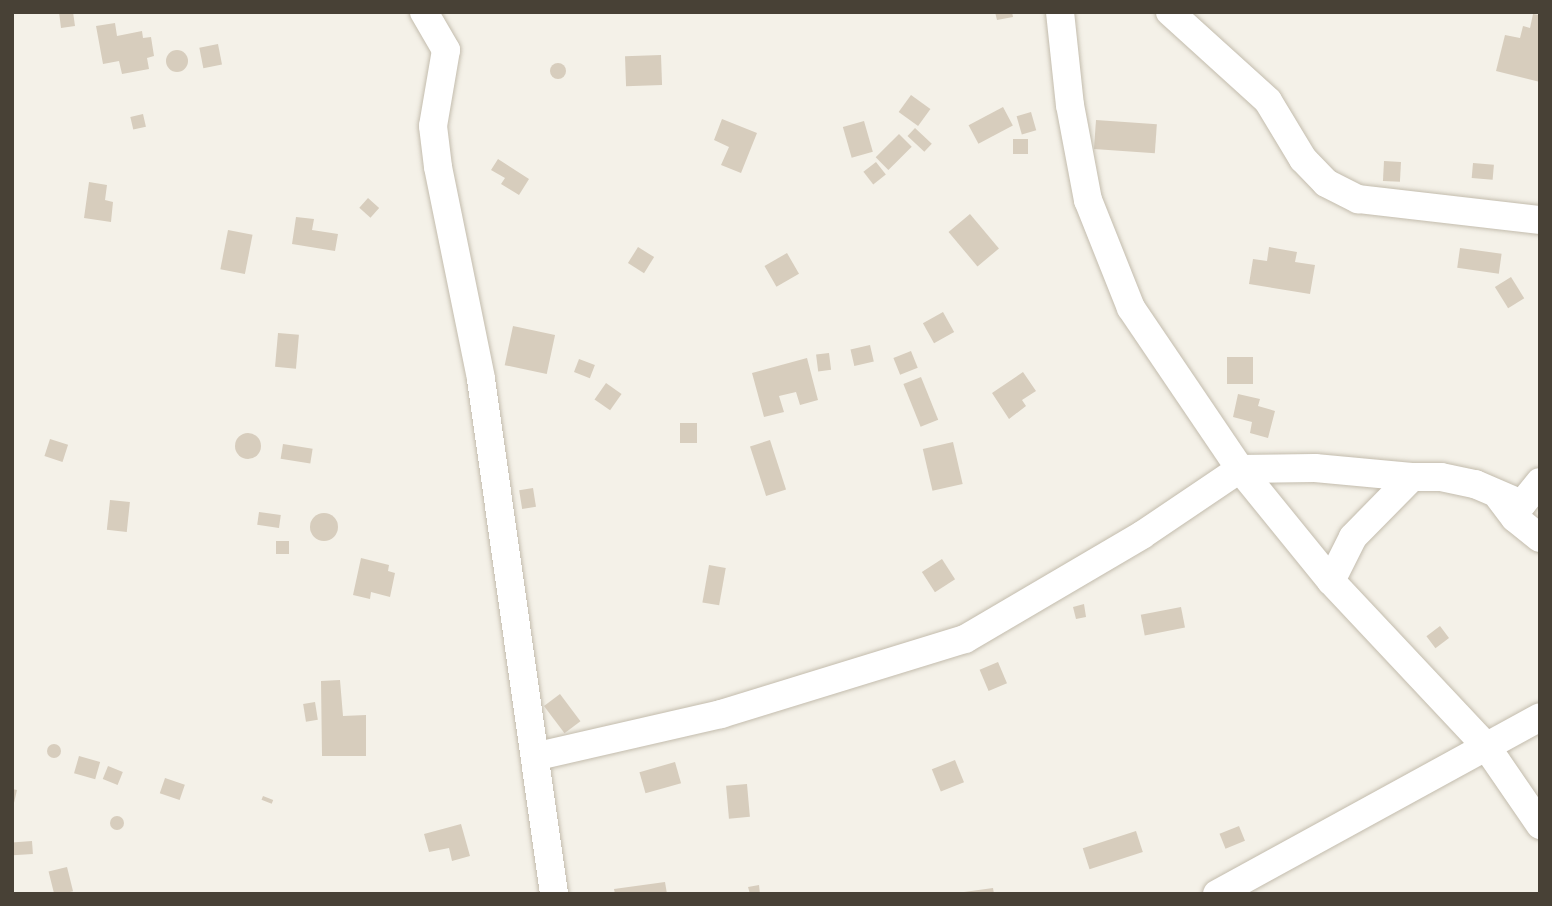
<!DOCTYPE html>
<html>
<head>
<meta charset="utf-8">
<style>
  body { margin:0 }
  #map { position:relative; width:1552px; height:906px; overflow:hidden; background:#f4f1e8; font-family:Figtree,sans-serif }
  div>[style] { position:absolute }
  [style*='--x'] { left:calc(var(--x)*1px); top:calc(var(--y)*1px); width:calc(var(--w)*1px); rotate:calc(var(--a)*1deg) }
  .building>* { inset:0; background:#d7cdbd; transform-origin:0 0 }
  .round { border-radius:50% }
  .roads { filter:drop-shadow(0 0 2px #c3bcad) drop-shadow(0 0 2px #c3bcad) }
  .minor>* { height:28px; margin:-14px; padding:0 14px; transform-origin:14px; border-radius:14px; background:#fff }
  span { translate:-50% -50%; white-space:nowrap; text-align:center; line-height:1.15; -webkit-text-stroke:7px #fff; paint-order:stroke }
  .frame { position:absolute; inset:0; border:14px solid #484136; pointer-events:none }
</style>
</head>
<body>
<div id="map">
  <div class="building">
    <i style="clip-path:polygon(59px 12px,73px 12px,75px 26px,61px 28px)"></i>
    <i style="clip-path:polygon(995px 12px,1012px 12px,1013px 17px,997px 20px)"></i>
    <i style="clip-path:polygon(1533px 14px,1540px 15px,1540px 82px,1496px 71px,1505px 35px,1520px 38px,1523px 26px,1530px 28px)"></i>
    <i style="clip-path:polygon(115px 23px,117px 36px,142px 31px,143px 38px,151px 37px,154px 56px,147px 58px,149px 69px,122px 74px,119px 61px,103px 64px,96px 26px)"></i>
    <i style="left:218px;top:44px;width:21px;height:19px;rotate:79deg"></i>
    <i class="round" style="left:166px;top:50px;width:22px;height:22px"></i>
    <i style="left:661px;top:55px;width:30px;height:36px;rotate:88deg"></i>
    <i class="round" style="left:550px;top:63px;width:16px;height:16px"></i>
    <i style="left:911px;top:95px;width:24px;height:21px;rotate:36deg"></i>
    <i style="left:1003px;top:107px;width:21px;height:39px;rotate:62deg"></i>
    <i style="left:1031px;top:112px;width:19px;height:15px;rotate:74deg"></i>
    <i style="left:143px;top:114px;width:13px;height:13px;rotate:77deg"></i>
    <i style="clip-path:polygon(722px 119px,757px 133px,741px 173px,721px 165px,729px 147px,714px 140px)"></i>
    <i style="left:1096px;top:120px;width:61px;height:29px;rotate:4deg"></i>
    <i style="left:864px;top:121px;width:32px;height:22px;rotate:74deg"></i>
    <i style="left:915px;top:128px;width:23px;height:11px;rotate:43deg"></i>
    <i style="left:899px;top:134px;width:18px;height:33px;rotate:45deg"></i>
    <i style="left:1013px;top:139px;width:15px;height:15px"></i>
    <i style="clip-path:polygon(498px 159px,529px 179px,519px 195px,501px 184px,505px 178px,491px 170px)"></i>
    <i style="left:1384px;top:161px;width:17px;height:20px;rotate:3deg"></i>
    <i style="left:876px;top:162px;width:16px;height:16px;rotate:52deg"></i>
    <i style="left:1473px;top:163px;width:21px;height:15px;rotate:5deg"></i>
    <i style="clip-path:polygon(89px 182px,107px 185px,105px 200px,113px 202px,111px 222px,84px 218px)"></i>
    <i style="left:368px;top:198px;width:15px;height:13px;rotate:42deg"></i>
    <i style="left:970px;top:214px;width:45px;height:28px;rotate:50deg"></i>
    <i style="clip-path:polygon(296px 217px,314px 219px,312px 230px,338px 234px,335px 251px,292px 244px)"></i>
    <i style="left:228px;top:230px;width:25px;height:40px;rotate:11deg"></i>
    <i style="left:638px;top:247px;width:19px;height:19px;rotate:32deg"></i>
    <i style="clip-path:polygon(1269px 247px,1297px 252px,1295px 262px,1315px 265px,1310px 294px,1249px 284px,1253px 259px,1267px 261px)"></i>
    <i style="left:1460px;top:248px;width:42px;height:20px;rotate:8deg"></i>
    <i style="left:787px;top:253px;width:24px;height:26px;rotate:60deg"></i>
    <i style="left:1511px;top:277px;width:25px;height:19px;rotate:58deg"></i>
    <i style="left:943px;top:312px;width:23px;height:23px;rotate:61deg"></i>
    <i style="left:513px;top:326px;width:43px;height:40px;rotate:12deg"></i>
    <i style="left:278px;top:333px;width:21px;height:34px;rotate:5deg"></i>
    <i style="left:870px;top:345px;width:17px;height:20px;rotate:77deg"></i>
    <i style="left:911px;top:351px;width:18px;height:19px;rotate:68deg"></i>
    <i style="left:829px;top:353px;width:17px;height:13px;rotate:83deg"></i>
    <i style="left:1227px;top:357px;width:26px;height:27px"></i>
    <i style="clip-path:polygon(807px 358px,818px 400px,800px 405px,796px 392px,779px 396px,784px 412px,764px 417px,752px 373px)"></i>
    <i style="left:579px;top:359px;width:17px;height:14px;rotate:21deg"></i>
    <i style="clip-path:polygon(1023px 372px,1036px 391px,1022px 400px,1026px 406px,1009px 419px,992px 393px)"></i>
    <i style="left:921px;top:377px;width:46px;height:19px;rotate:68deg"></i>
    <i style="left:606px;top:383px;width:19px;height:20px;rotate:35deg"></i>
    <i style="clip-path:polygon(1238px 394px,1260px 399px,1258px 406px,1275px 411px,1268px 438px,1250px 433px,1252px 422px,1233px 417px)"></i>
    <i style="left:680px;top:423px;width:17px;height:20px"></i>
    <i class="round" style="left:235px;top:433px;width:26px;height:26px"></i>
    <i style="left:50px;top:439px;width:19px;height:18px;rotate:18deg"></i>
    <i style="left:770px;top:440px;width:52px;height:21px;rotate:72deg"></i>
    <i style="left:953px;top:442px;width:43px;height:31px;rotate:77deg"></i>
    <i style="left:283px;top:444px;width:30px;height:15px;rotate:9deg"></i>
    <i style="left:533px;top:488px;width:19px;height:14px;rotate:81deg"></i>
    <i style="left:110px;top:500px;width:20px;height:30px;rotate:6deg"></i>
    <i style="left:259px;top:512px;width:22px;height:13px;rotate:8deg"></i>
    <i class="round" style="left:310px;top:513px;width:28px;height:28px"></i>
    <i style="left:276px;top:541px;width:13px;height:13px"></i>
    <i style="clip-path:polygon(361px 558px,389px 565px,388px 571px,395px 573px,390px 597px,371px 592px,370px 599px,353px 595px)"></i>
    <i style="left:942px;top:559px;width:24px;height:24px;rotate:57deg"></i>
    <i style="left:709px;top:565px;width:17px;height:38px;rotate:10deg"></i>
    <i style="clip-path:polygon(1084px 604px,1086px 617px,1076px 619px,1073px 607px)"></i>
    <i style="left:1181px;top:607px;width:21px;height:41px;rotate:79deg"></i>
    <i style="left:1440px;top:626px;width:15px;height:17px;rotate:53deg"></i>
    <i style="left:998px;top:662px;width:23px;height:20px;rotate:67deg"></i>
    <i style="clip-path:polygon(340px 680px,343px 716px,366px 715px,366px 756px,322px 756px,321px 681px)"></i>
    <i style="left:560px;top:694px;width:34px;height:20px;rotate:53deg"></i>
    <i style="left:315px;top:702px;width:18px;height:12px;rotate:81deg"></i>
    <i class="round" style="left:47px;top:744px;width:14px;height:14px"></i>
    <i style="left:79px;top:756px;width:22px;height:18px;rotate:16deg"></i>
    <i style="left:955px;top:760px;width:24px;height:25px;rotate:68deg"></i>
    <i style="left:675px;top:762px;width:22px;height:37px;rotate:74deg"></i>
    <i style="left:108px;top:766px;width:16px;height:14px;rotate:22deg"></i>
    <i style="left:165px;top:778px;width:21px;height:16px;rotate:19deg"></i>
    <i style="left:747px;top:784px;width:33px;height:21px;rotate:85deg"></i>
    <i style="clip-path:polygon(12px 789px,17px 790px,13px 807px,12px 807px)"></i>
    <i style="left:263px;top:796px;width:11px;height:4px;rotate:22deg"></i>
    <i class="round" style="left:110px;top:816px;width:14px;height:14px"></i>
    <i style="clip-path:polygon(461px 824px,470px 856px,452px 861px,449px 848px,429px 852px,424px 834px)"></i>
    <i style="left:1239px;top:826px;width:16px;height:21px;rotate:68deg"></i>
    <i style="left:1136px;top:831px;width:22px;height:56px;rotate:72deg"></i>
    <i style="left:32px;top:841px;width:13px;height:20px;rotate:86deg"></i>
    <i style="left:67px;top:867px;width:25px;height:19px;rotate:76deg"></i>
    <i style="clip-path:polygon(665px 882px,667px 894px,615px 894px,614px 889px)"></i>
    <i style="clip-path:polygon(759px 885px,760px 894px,750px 894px,748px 887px)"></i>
    <i style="clip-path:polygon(993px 888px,994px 894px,964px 894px,964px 892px)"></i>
  </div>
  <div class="roads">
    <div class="minor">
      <i style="--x:424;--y:12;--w:44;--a:59.9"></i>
      <i style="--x:446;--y:50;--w:77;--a:99.7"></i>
      <i style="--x:433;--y:126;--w:41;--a:83"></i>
      <i style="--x:438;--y:167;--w:216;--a:78.5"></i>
      <i style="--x:481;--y:379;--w:520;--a:81.93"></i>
      <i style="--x:1060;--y:12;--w:94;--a:83.9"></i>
      <i style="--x:1070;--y:105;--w:97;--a:79.3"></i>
      <i style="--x:1088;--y:200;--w:116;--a:68.3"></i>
      <i style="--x:1131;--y:308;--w:194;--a:55.9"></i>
      <i style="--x:1240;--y:469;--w:144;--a:50.9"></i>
      <i style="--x:1331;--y:581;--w:226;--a:46.8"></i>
      <i style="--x:1486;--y:746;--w:96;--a:55.6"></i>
      <i style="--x:1170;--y:12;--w:132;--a:42.2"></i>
      <i style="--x:1268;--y:101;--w:68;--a:58.9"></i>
      <i style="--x:1303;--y:159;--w:33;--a:46"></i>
      <i style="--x:1326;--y:183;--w:36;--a:27"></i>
      <i style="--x:1358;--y:199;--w:183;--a:6.6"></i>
      <i style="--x:1499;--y:497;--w:26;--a:53"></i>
      <i style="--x:1515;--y:518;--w:32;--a:39"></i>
      <i style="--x:1331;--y:581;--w:49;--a:-63.4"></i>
      <i style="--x:1353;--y:537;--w:84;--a:-45.5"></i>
      <i style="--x:1412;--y:477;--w:29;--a:0"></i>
      <i style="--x:1441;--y:477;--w:35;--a:12"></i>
      <i style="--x:1475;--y:484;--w:51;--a:23.1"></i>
      <i style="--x:1522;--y:504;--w:28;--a:-51"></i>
      <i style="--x:538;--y:756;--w:188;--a:-12.9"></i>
      <i style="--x:721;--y:714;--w:255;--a:-17.1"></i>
      <i style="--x:965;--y:639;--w:205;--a:-30.4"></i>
      <i style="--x:1142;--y:535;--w:118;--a:-34"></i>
      <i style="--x:1240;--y:469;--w:75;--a:-0.8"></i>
      <i style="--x:1315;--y:468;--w:97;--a:5.3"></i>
      <i style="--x:1217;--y:894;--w:368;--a:-28.7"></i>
    </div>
  </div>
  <div class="frame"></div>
</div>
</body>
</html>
